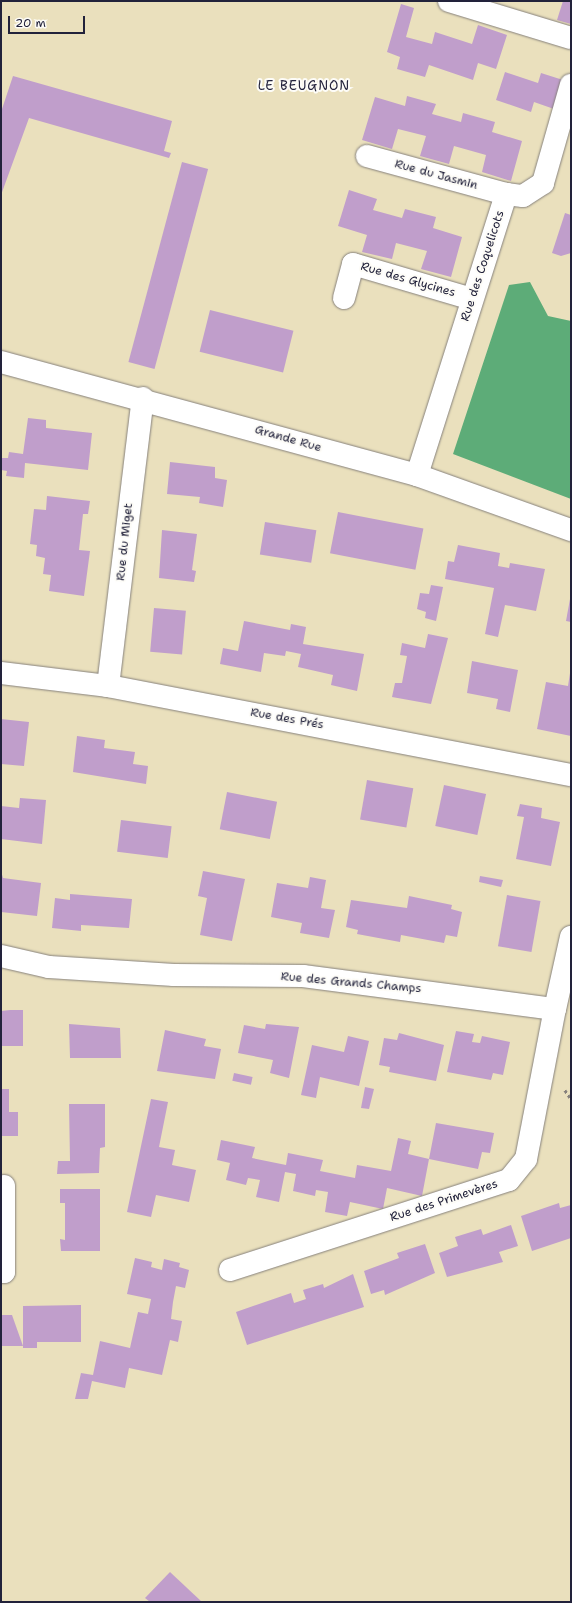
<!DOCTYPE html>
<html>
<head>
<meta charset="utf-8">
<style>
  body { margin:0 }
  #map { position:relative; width:572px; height:1603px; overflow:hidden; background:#eae0bd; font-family:"Shantell Sans",sans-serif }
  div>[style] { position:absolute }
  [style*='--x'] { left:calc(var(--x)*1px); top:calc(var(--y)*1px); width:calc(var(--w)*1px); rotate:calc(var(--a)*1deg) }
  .forest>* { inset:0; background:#5dac78 }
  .building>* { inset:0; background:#c09ecb; transform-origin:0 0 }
  .path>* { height:2.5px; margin-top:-1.25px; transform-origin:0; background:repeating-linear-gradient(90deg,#86817c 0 3px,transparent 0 6px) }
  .roads { filter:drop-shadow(0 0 1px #86817c) drop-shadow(0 0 1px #86817c) }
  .minor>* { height:22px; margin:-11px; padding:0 11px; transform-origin:11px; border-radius:11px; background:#fff }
  .tertiary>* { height:22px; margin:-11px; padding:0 11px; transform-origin:11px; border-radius:11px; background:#fff }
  span { translate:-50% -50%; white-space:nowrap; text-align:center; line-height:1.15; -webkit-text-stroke:4px #fdfcf7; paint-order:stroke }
  .street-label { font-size:12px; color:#22223b }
  .neighbourhood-label { font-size:13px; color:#22223b; letter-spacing:1px }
  .frame { position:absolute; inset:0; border:2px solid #22223b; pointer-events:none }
  .scale { position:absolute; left:8px; top:16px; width:77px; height:18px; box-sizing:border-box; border:2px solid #22223b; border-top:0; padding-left:5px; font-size:12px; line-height:14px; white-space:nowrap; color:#22223b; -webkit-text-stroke:3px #fdfcf7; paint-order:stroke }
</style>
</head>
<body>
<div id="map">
  <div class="forest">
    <i style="clip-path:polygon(530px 282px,548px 316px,571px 321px,571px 499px,453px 454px,509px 285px)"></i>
  </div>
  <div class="building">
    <i style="clip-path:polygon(563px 1px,571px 1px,571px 24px,557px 20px)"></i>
    <i style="clip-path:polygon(401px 4px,414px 8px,406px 37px,432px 44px,435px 32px,472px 44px,478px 25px,507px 35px,496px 69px,478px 63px,473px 80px,429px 65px,425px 77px,397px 69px,400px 57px,387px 52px)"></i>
    <i style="clip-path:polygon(505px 72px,538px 83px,541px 73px,563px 80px,554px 109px,534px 102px,531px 112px,496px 100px)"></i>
    <i style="clip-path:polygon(13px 76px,172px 121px,164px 151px,171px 153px,169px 158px,29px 118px,1px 195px,1px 112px)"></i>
    <i style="clip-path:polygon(407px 96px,436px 104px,432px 114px,461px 122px,463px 113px,495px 122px,492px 132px,522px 141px,511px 181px,482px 172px,486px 155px,454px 146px,449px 164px,420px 156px,426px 136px,398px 129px,392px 149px,362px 140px,375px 97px,405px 106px)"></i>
    <i style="left:182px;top:162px;width:27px;height:207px;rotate:15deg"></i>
    <i style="clip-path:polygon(349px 190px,377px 199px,373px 210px,402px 218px,405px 209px,436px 217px,433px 228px,462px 237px,451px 277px,421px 269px,427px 251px,396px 243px,392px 259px,362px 252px,367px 235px,338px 226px)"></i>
    <i style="clip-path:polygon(565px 213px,571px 215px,571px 253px,561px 256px,552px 253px)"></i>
    <i style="left:210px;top:310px;width:86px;height:43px;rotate:14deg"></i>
    <i style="clip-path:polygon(28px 418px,46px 420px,46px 428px,92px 433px,88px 470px,25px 463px,24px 478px,6px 476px,7px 471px,1px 470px,1px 458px,8px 458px,9px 452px,23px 454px)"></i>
    <i style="clip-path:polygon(170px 462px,215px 467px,215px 478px,227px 480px,223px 507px,199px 503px,200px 497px,167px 494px)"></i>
    <i style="clip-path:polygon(47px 496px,90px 501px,88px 514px,83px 514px,79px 550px,90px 551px,84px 596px,49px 591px,51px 575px,43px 574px,45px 558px,36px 556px,37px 545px,30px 544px,34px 509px,46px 510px)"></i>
    <i style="left:338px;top:512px;width:87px;height:42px;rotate:11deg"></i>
    <i style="left:265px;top:522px;width:52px;height:33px;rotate:9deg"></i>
    <i style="clip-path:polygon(162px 530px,197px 534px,192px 570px,196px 571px,194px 582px,159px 578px)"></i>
    <i style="clip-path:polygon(458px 545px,500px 553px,498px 566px,509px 568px,510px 563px,545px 569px,536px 611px,505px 605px,498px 637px,485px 634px,494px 588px,445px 579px,448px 561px,454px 562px)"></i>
    <i style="clip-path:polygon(431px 585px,443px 587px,436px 621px,425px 618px,426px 612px,417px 609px,420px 593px,429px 594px)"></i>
    <i style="clip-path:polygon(570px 599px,571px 599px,571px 622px,566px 621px)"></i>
    <i style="left:154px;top:608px;width:32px;height:44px;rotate:5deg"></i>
    <i style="clip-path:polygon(244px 621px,290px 630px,291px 624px,306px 627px,303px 644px,364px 654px,357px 691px,331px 685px,333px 675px,298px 667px,301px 654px,286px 651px,285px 656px,264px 653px,261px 672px,220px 664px,223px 648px,238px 651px)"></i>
    <i style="clip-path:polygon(428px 634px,448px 638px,431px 704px,392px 697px,395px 683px,402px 683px,407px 656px,400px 655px,402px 643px,425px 648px)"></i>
    <i style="clip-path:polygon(472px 661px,518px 670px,510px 712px,496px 709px,498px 699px,467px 693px)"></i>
    <i style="clip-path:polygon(570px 673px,571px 736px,537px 729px,546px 682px,568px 686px)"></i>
    <i style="clip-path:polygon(1px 719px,29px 722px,24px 766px,1px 764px)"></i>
    <i style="clip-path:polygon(77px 736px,105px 740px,104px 748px,135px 752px,133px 764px,148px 766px,146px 784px,73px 772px)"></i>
    <i style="left:367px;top:780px;width:47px;height:40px;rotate:10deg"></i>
    <i style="left:444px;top:785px;width:43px;height:42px;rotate:12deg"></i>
    <i style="left:227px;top:792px;width:51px;height:38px;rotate:11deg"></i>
    <i style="clip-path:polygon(20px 798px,46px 800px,42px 844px,1px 839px,1px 806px,19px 808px)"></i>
    <i style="clip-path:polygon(520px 804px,542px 808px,541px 818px,560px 822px,551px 866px,516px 859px,524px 817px,517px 816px)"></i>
    <i style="left:121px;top:820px;width:51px;height:32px;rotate:7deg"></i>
    <i style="clip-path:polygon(1px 871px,3px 878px,41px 883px,37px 916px,1px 912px)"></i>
    <i style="clip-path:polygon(203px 871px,245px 879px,232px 941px,200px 935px,207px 898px,198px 896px)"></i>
    <i style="clip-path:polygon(480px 876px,503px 880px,501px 887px,479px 882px)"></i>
    <i style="clip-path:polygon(310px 877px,326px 880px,321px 908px,335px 910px,329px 938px,300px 933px,302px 923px,271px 917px,277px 883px,308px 888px)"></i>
    <i style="clip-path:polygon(70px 894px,132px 899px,129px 928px,81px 925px,81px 931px,52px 928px,55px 898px,70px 900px)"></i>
    <i style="left:507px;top:895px;width:34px;height:52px;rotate:10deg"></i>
    <i style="clip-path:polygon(409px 896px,452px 905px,451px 909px,462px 912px,457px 937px,446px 935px,444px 943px,401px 935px,400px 942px,357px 934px,358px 930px,346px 927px,351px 900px,407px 908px)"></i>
    <i style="clip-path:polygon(10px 1010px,23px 1010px,23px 1046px,1px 1046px,1px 1011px)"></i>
    <i style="clip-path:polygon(69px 1024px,120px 1028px,121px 1058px,70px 1058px)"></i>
    <i style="clip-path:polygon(266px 1024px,299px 1027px,289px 1078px,270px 1073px,273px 1060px,238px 1053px,244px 1025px,265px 1029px)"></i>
    <i style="clip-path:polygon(165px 1030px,206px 1039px,204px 1046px,221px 1049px,215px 1079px,157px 1071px)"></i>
    <i style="clip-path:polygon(456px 1031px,474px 1034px,472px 1042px,480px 1043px,482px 1036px,510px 1042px,503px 1075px,493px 1073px,491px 1080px,447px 1072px)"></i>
    <i style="clip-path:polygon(399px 1033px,444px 1045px,436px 1081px,389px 1072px,390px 1067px,379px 1065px,384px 1038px,397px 1040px)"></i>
    <i style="clip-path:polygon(348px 1036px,369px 1041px,359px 1086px,320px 1077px,316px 1098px,301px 1095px,312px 1045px,344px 1052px)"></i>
    <i style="left:234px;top:1073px;width:19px;height:8px;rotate:12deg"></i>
    <i style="clip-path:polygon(365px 1087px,374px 1089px,369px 1109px,361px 1108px)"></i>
    <i style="clip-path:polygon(1px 1089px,9px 1089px,9px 1112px,18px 1112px,18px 1136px,1px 1136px)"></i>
    <i style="clip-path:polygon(151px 1099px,168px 1102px,159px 1147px,175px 1150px,172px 1165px,196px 1170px,189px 1202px,156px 1195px,151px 1217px,127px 1212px)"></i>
    <i style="clip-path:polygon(69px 1104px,105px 1104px,105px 1147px,100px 1148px,99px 1173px,57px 1174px,58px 1161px,70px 1161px)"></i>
    <i style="clip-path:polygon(436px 1123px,494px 1133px,490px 1153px,482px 1152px,478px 1169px,429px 1159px)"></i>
    <i style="clip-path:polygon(398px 1138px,411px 1141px,408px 1154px,429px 1159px,422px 1196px,387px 1188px,383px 1209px,350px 1202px,347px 1216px,325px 1212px,328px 1192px,316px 1190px,315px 1196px,293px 1191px,296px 1174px,285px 1172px,279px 1202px,256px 1197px,260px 1180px,248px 1178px,246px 1185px,226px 1180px,230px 1163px,217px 1160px,221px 1140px,255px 1147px,252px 1158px,286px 1165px,288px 1153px,323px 1160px,320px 1171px,355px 1178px,357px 1165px,391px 1171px)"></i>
    <i style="clip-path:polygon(60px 1189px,100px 1189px,100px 1251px,61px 1251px,60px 1239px,65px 1240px,65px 1203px,60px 1203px)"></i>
    <i style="clip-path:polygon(559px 1203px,560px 1208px,571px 1205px,571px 1238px,532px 1251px,521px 1216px)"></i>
    <i style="clip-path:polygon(511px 1225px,518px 1246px,499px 1252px,503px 1262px,447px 1277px,439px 1253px,458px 1246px,455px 1237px,481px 1229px,483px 1235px)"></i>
    <i style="clip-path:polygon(425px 1244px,435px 1273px,385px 1295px,384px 1290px,371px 1294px,364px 1271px,399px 1258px,397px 1253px)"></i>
    <i style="clip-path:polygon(135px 1258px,152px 1262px,151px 1267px,162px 1270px,164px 1259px,180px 1263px,179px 1267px,189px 1270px,185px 1288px,176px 1286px,173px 1302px,171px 1319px,182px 1321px,178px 1342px,170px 1340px,162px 1375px,129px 1368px,125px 1388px,92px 1381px,88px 1399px,75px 1399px,81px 1373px,93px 1375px,100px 1341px,130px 1348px,138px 1312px,148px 1314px,151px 1299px,127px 1294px)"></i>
    <i style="clip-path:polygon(353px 1274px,364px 1307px,247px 1345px,236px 1312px,291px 1293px,294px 1303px,306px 1299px,303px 1290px,323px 1284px,324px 1288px)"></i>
    <i style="clip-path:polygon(81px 1305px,81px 1342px,37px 1342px,37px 1348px,23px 1348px,23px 1306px)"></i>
    <i style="clip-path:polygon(1px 1315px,12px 1315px,23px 1346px,1px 1346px)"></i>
    <i style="clip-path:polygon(170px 1572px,202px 1602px,150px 1602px,145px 1598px)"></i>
  </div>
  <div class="path">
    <i style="--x:565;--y:1090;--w:11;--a:56"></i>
  </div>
  <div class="roads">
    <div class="minor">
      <i style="--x:449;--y:1;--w:127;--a:16.9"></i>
      <i style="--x:367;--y:156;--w:144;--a:15.3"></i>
      <i style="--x:344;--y:298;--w:35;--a:-75"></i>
      <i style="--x:353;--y:264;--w:124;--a:16.4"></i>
      <i style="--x:417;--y:475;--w:295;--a:-72.4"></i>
      <i style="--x:506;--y:194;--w:17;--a:7"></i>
      <i style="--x:523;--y:196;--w:24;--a:-33"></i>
      <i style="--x:543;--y:183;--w:102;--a:-74.1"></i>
      <i style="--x:1;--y:673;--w:108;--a:6.9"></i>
      <i style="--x:108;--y:686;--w:471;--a:10.9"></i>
      <i style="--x:108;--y:686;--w:290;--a:-83.1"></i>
      <i style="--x:1;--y:956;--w:49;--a:12.9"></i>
      <i style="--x:49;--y:967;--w:125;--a:3.7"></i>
      <i style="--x:174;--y:975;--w:129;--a:0.4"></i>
      <i style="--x:303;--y:976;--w:254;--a:7.5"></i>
      <i style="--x:555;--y:1009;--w:74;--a:-77.5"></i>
      <i style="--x:230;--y:1270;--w:293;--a:-17.9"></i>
      <i style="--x:509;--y:1180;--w:27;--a:-51"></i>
      <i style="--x:526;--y:1159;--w:153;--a:-79.1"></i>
      <i style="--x:1;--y:1272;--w:3;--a:0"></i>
      <i style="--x:4;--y:1272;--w:86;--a:-90"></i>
    </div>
    <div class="tertiary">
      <i style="--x:1;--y:362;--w:431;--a:15.2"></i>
      <i style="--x:417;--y:475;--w:164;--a:19.7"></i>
    </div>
  </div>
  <div class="street-label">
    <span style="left:436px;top:175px;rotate:15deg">Rue du Jasmin</span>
    <span style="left:483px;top:266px;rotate:-72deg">Rue des Coquelicots</span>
    <span style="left:408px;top:280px;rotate:16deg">Rue des Glycines</span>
    <span style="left:288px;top:439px;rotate:16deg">Grande Rue</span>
    <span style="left:125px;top:542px;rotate:-84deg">Rue du Miget</span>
    <span style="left:287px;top:719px;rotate:10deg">Rue des Prés</span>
    <span style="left:351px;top:983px;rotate:5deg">Rue des Grands Champs</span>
    <span style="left:444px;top:1201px;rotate:-18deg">Rue des Primevères</span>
  </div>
  <div class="neighbourhood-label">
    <span style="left:304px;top:86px">LE BEUGNON</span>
  </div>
  <div class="frame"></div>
  <div class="scale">20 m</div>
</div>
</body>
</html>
